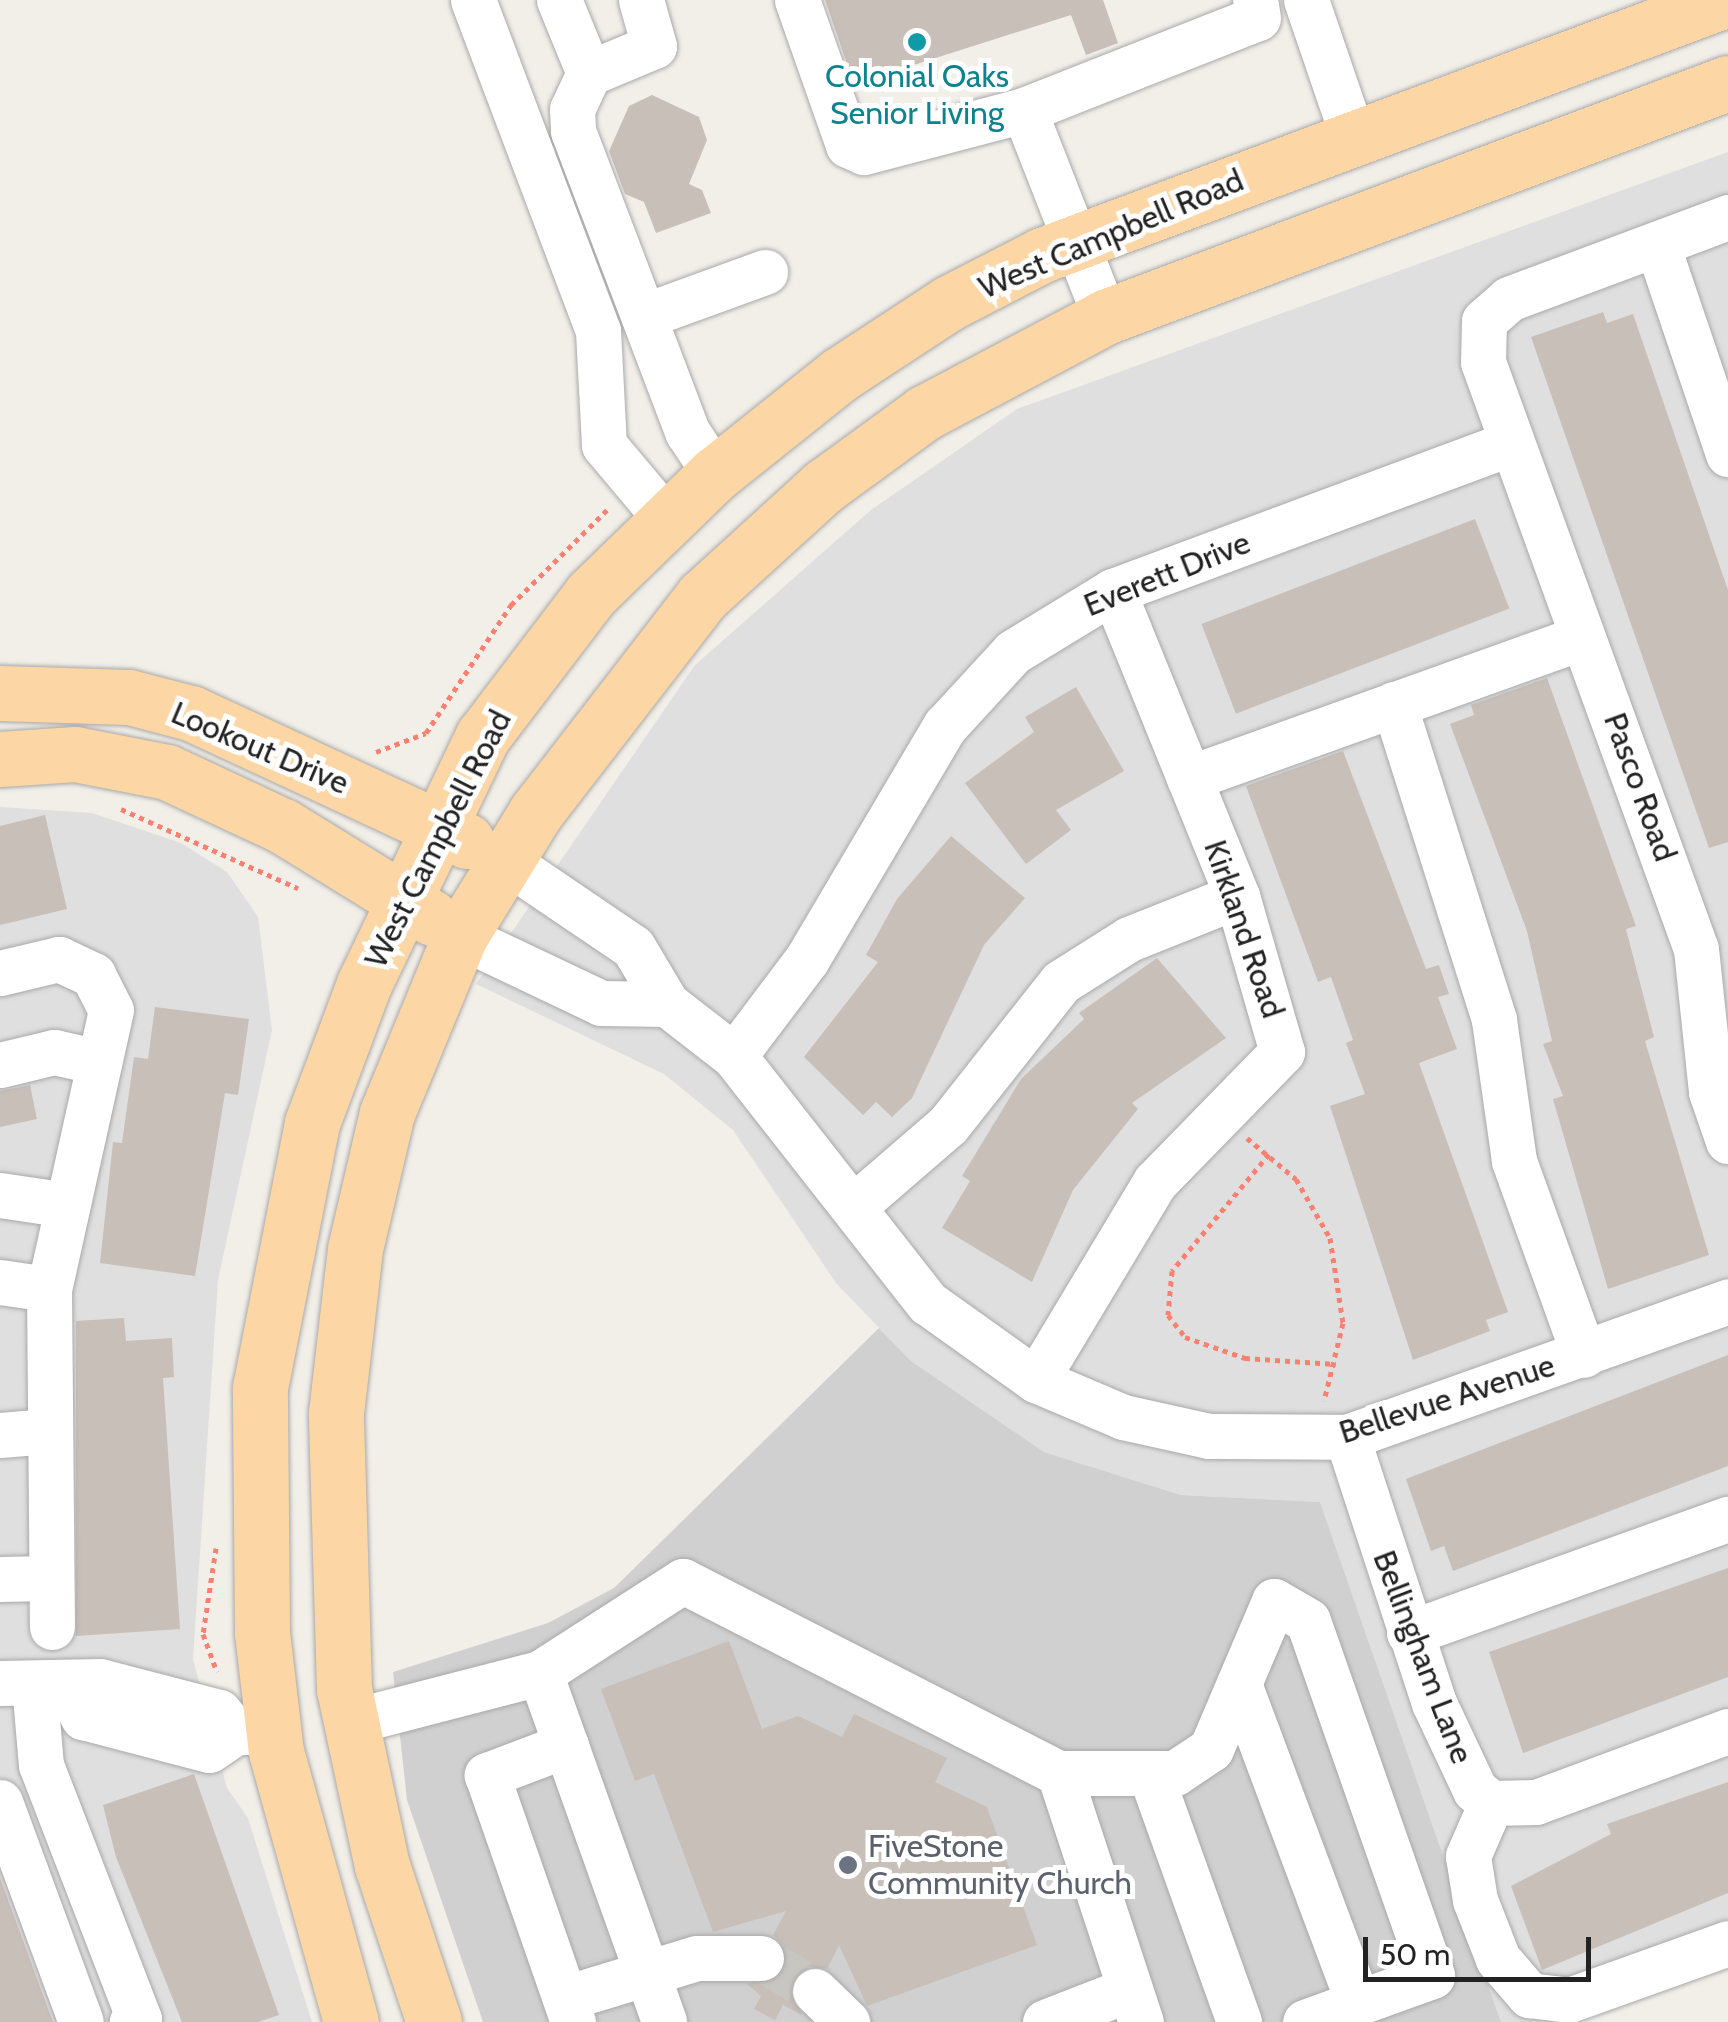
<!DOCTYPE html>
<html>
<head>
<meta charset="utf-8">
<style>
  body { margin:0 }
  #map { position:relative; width:1728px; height:2022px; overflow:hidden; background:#f2efe9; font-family:Cabin,sans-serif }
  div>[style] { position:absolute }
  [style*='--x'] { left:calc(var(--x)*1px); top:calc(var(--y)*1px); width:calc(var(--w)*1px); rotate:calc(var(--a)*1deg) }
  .residential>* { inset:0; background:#e0dfdf }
  .religious>* { inset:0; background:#d0d0d0 }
  .building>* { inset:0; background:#c7bfb8; transform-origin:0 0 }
  .minor-tunnel>* { height:45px; margin-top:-22.5px; transform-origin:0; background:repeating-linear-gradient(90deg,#c8c6c1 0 45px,transparent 0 67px) }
  .path>* { height:5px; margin-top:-2.5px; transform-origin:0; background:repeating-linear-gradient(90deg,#fa8072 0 5px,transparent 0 10px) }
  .roads { filter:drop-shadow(0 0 2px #a9a9a9) drop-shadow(0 0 2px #a9a9a9) }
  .minor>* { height:45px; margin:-22.5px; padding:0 22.5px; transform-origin:22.5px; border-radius:22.5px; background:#fff }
  .major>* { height:55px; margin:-27.5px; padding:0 27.5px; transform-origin:27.5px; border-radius:27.5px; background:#fcd6a4 }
  .dots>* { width:28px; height:28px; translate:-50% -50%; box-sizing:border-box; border:5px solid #fff; border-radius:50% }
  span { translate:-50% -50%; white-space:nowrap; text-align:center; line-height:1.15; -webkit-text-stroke:10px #fff; paint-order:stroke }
  .culture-label { font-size:32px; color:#0d838f }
  .street-label { font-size:32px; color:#222 }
  .worship-label { font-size:32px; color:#5b616d }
  .left { translate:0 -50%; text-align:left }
  .scale { position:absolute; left:1363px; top:1937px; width:228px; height:45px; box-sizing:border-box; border:5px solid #222; border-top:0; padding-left:12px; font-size:30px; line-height:35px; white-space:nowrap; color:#222; -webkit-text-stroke:8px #fff; paint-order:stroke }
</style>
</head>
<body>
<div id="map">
  <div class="residential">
    <i style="clip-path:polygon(1728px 152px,1728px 1958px,1552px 2022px,1501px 2022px,1320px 1502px,1181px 1495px,1044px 1452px,911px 1361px,836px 1283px,733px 1130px,664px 1074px,476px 984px,695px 665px,871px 510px,1017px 409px)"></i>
    <i style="clip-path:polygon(0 807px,92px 813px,181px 843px,227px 872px,258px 917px,272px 1030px,218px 1280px,193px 1659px,227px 1788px,248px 1818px,312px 2022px,0 2022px)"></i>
  </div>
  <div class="religious">
    <i style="clip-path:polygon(879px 1328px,911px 1361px,1044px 1452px,1181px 1495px,1320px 1502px,1501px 2022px,483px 2022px,407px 1800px,393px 1672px,548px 1623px,614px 1588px)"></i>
  </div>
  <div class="building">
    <i style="clip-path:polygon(825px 0,1103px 0,1118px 43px,1086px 55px,1071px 15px,854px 84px)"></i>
    <i style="clip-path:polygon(652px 95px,699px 117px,707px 140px,689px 184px,702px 190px,711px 213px,656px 233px,644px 202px,625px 194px,609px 151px,629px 106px)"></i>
    <i style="clip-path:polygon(1603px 312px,1607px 323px,1633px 314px,1728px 590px,1728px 842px,1709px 848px,1531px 337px)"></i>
    <i style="left:1475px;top:519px;width:96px;height:293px;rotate:69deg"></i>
    <i style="clip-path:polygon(1547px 678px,1636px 926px,1626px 929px,1654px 1037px,1645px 1041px,1709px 1255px,1608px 1289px,1553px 1099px,1563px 1096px,1543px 1044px,1552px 1041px,1527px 931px,1450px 724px,1474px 715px,1471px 705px)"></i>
    <i style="clip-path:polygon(1076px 687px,1124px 771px,1056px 810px,1071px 830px,1026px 864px,965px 783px,1034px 732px,1025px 717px)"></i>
    <i style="clip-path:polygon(1343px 751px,1426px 969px,1439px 965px,1449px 994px,1438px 997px,1457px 1049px,1419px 1063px,1508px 1312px,1486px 1320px,1490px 1331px,1413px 1360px,1330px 1106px,1365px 1094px,1346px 1043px,1353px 1040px,1331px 977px,1318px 982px,1246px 786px)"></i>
    <i style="clip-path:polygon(45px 815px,67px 909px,0 925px,0 826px)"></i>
    <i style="clip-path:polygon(951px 836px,1025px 898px,984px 945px,912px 1098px,892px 1117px,876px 1102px,863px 1115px,804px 1057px,878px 962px,866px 955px,897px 899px)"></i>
    <i style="clip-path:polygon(1157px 958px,1226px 1038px,1132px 1103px,1138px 1109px,1073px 1190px,1032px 1282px,942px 1228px,970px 1181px,962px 1176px,1021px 1079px,1084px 1019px,1079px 1013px)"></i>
    <i style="clip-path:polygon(155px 1007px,249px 1019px,238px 1095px,225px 1093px,195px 1276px,100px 1263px,113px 1142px,122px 1143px,134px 1057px,148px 1059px)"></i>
    <i style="clip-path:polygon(30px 1085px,37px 1119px,0 1127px,0 1091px)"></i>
    <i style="clip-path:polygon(124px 1318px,126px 1341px,172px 1338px,174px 1377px,163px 1378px,180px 1629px,76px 1636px,76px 1321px)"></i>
    <i style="clip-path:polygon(1728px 1355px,1728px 1466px,1453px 1571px,1444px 1546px,1431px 1551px,1406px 1479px)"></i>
    <i style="clip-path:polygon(1728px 1568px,1728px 1677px,1523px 1753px,1489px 1652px)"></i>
    <i style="clip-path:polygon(729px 1641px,762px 1729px,798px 1716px,842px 1737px,854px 1714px,947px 1758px,935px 1782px,987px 1807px,1037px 1945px,867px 2006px,839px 1945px,827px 1969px,807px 1966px,790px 1984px,802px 2015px,783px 2005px,775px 2020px,754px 2009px,761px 1996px,747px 1984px,784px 1970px,784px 1946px,773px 1935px,786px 1911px,713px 1932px,654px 1774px,635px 1781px,601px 1689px)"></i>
    <i style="clip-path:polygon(194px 1774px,279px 2015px,258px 2022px,182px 2022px,116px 1857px,103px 1805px)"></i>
    <i style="clip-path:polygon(1728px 1782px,1728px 1893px,1542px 1970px,1511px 1886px,1611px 1834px,1607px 1824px)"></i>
    <i style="clip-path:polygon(0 1878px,53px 2022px,0 2022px)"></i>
  </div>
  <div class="minor-tunnel">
    <i style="--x:761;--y:1958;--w:63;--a:31.4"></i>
  </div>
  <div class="path">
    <i style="--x:376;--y:752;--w:53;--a:-20.8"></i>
    <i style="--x:426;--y:733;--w:154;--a:-56.4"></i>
    <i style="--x:511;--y:605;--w:136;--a:-44.7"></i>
    <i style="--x:121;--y:809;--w:194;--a:24.1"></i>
    <i style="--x:1247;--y:1138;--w:64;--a:39.9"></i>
    <i style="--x:1296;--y:1179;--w:68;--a:60"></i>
    <i style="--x:1330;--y:1238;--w:86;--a:81.3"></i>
    <i style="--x:1343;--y:1323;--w:80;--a:103.7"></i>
    <i style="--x:1269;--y:1154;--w:152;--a:129.7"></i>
    <i style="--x:1172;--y:1271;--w:44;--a:95.2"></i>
    <i style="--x:1168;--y:1315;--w:28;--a:52"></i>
    <i style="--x:1185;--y:1337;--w:64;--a:19.3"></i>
    <i style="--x:1245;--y:1358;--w:91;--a:3.8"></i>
    <i style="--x:216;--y:1548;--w:87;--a:98.6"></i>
    <i style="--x:203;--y:1634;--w:40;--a:69.8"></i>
  </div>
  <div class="roads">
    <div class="minor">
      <i style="--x:473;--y:0;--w:354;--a:69.3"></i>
      <i style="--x:598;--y:331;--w:114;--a:87"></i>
      <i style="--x:604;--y:445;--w:98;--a:50"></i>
      <i style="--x:559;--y:0;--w:79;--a:67.7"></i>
      <i style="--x:641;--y:0;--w:48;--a:74.2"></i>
      <i style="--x:654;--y:46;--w:70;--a:157.4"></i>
      <i style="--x:589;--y:73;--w:40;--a:115"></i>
      <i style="--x:572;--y:109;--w:22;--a:87"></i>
      <i style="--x:573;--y:131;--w:323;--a:69.2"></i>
      <i style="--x:688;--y:433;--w:49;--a:56.6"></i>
      <i style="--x:797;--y:0;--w:154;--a:70.6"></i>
      <i style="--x:848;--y:145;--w:17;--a:24"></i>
      <i style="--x:864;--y:152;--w:165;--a:-14.7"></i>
      <i style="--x:1024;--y:110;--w:251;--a:-21.5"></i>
      <i style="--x:1258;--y:18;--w:18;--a:-99"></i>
      <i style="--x:1306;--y:0;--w:145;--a:71.1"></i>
      <i style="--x:1024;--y:110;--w:222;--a:68.6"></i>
      <i style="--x:1728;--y:217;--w:234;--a:159.5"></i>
      <i style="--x:1509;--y:299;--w:33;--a:139"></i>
      <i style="--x:1484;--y:321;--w:41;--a:91.4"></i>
      <i style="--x:1483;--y:362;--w:624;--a:70.06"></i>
      <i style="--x:1696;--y:949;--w:144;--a:84"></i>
      <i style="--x:1711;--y:1092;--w:52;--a:70.9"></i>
      <i style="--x:1657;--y:244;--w:222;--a:71.3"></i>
      <i style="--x:644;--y:316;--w:129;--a:-20"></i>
      <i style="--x:1394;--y:704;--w:331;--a:72.4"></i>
      <i style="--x:1494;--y:1020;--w:142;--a:81.9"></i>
      <i style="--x:1514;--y:1161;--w:206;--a:70.2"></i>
      <i style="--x:1189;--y:778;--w:418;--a:-19.7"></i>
      <i style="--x:506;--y:861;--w:153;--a:34.1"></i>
      <i style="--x:633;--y:947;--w:66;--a:59.2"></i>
      <i style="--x:667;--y:1004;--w:85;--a:37.8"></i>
      <i style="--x:734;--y:1056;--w:314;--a:51.9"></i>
      <i style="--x:928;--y:1303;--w:133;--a:35.5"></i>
      <i style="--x:1036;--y:1380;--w:95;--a:23"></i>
      <i style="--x:1123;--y:1417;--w:88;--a:12.5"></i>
      <i style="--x:1209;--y:1436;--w:138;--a:0.4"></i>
      <i style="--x:1347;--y:1437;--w:405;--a:-19.6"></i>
      <i style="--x:460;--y:936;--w:156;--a:25.4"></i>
      <i style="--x:601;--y:1003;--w:66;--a:0.9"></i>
      <i style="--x:0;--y:973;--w:61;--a:-13.3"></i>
      <i style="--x:59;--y:959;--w:38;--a:25"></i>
      <i style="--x:93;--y:975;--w:39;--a:63"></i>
      <i style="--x:111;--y:1010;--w:286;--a:102.5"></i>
      <i style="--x:49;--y:1289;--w:338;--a:89.5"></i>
      <i style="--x:734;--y:1056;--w:121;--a:-53"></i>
      <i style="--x:807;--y:959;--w:271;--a:-59.4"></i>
      <i style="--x:945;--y:726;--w:100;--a:-47.4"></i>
      <i style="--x:1013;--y:652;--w:117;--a:-31.4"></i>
      <i style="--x:1113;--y:591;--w:421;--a:-20.4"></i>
      <i style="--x:0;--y:1065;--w:56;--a:-13.5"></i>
      <i style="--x:54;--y:1052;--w:46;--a:12.5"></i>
      <i style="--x:0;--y:1195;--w:68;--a:8.5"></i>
      <i style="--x:853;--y:1207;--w:125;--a:-40.8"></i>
      <i style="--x:948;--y:1125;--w:182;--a:-51.7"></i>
      <i style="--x:1061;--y:982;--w:80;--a:-32.3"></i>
      <i style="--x:1129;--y:939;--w:116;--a:-21.7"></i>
      <i style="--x:0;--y:1282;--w:49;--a:8.1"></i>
      <i style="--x:1036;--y:1380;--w:231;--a:-59"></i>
      <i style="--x:1155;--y:1182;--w:182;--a:-45.7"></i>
      <i style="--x:1282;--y:1052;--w:162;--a:-106.1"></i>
      <i style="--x:1237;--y:896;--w:329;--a:-112.1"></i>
      <i style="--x:0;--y:1435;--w:49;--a:-4.7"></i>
      <i style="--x:1347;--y:1437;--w:280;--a:71.9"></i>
      <i style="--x:1434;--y:1703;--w:96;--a:64.8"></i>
      <i style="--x:1475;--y:1790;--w:21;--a:39"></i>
      <i style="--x:1491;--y:1803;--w:45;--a:-1.3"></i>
      <i style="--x:1536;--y:1802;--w:205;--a:-20.3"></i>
      <i style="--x:0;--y:1579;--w:48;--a:-1.2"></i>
      <i style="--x:1409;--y:1633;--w:339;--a:-19.7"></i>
      <i style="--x:540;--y:1673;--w:370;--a:70.4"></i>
      <i style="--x:0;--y:1683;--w:100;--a:-1.1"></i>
      <i style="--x:100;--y:1681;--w:123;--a:14.6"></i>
      <i style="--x:219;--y:1712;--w:26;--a:50"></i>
      <i style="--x:34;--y:1684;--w:81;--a:85.1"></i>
      <i style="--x:41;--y:1765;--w:272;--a:68.9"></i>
      <i style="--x:139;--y:2019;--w:8;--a:157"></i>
      <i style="--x:1239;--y:1684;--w:340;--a:69.5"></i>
      <i style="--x:68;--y:1688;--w:33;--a:63"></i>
      <i style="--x:83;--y:1717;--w:130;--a:14.7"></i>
      <i style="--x:209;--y:1750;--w:32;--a:-34"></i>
      <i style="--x:236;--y:1732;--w:30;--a:0"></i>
      <i style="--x:350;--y:1722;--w:196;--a:-14.5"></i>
      <i style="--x:540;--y:1673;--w:170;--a:-32.8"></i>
      <i style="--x:683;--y:1581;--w:422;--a:27.1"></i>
      <i style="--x:1059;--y:1773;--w:116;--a:0"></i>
      <i style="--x:1175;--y:1773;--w:43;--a:-33.7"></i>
      <i style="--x:1211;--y:1749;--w:161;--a:-66.9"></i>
      <i style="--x:1274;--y:1601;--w:39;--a:30"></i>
      <i style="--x:1308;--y:1621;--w:376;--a:70.7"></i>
      <i style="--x:1432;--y:1976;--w:135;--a:160.1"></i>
      <i style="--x:566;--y:1745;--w:85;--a:159.2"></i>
      <i style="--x:487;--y:1775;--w:262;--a:70.8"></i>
      <i style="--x:1059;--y:1773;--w:262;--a:71.8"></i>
      <i style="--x:1150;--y:1773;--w:264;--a:70.3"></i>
      <i style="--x:0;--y:1802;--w:234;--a:69.8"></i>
      <i style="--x:1491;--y:1803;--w:58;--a:113.5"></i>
      <i style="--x:1468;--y:1856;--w:45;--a:81"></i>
      <i style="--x:1475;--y:1900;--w:63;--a:68.7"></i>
      <i style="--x:1498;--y:1959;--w:48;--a:49.3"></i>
      <i style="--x:1529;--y:1995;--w:40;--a:7.1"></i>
      <i style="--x:1569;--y:2000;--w:169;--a:-19.7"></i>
      <i style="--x:815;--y:1991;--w:45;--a:44.1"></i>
      <i style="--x:565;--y:1998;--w:138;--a:-16.9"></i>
      <i style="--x:697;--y:1958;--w:64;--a:0"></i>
      <i style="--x:1045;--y:2022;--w:91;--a:-21.2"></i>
    </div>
    <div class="major">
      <i style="--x:0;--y:693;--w:129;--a:1.8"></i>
      <i style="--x:129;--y:697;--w:64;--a:14.5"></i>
      <i style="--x:191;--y:713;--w:304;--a:24.9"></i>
      <i style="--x:0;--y:759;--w:75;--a:-3.8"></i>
      <i style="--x:75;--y:754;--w:94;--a:11.1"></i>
      <i style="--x:167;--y:772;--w:128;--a:25"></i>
      <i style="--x:283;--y:826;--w:175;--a:31.7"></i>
      <i style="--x:351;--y:2022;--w:280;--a:-105.5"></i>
      <i style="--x:276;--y:1752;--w:121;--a:-96.7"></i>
      <i style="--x:262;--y:1632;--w:244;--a:-90.5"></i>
      <i style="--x:260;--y:1388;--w:270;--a:-78.9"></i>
      <i style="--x:312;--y:1123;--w:148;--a:-69.5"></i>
      <i style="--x:364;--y:984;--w:275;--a:-64.4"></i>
      <i style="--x:483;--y:736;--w:178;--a:-52.7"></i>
      <i style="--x:591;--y:594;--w:173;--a:-44.1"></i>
      <i style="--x:715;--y:474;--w:159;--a:-38.6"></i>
      <i style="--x:839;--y:375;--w:131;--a:-33.2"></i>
      <i style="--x:949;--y:303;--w:105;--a:-27.3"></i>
      <i style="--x:1042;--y:255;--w:729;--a:-20.47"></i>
      <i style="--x:434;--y:2022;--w:164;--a:-108.4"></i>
      <i style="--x:382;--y:1866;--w:181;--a:-102.1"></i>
      <i style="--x:344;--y:1689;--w:276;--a:-91.7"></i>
      <i style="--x:336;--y:1413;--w:165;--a:-83.4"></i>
      <i style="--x:355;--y:1249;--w:140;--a:-76.8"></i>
      <i style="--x:387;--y:1113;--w:191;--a:-67.6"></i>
      <i style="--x:460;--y:936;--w:145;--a:-58.5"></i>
      <i style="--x:536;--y:812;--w:272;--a:-52.3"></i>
      <i style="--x:702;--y:597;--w:165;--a:-42.3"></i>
      <i style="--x:824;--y:486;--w:124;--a:-36.1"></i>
      <i style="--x:924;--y:413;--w:205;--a:-27.9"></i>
      <i style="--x:1105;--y:317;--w:665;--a:-20.59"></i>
    </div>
  </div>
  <div class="dots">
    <i style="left:917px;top:42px;background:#0f9aa8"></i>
    <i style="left:848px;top:1865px;background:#6b7280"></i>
  </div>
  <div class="culture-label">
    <span style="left:917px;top:95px">Colonial Oaks<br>Senior Living</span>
  </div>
  <div class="street-label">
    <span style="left:1111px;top:234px;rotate:-23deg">West Campbell Road</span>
    <span style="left:1167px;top:574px;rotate:-22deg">Everett Drive</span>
    <span style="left:260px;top:748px;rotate:23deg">Lookout Drive</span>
    <span style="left:1640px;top:787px;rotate:70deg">Pasco Road</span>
    <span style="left:438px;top:839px;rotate:-63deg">West Campbell Road</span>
    <span style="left:1244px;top:929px;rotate:71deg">Kirkland Road</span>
    <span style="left:1447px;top:1399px;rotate:-18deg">Bellevue Avenue</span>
    <span style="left:1423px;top:1657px;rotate:69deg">Bellingham Lane</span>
  </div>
  <div class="worship-label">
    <span class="left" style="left:868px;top:1865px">FiveStone<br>Community Church</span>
  </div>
  <div class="scale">50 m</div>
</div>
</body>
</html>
